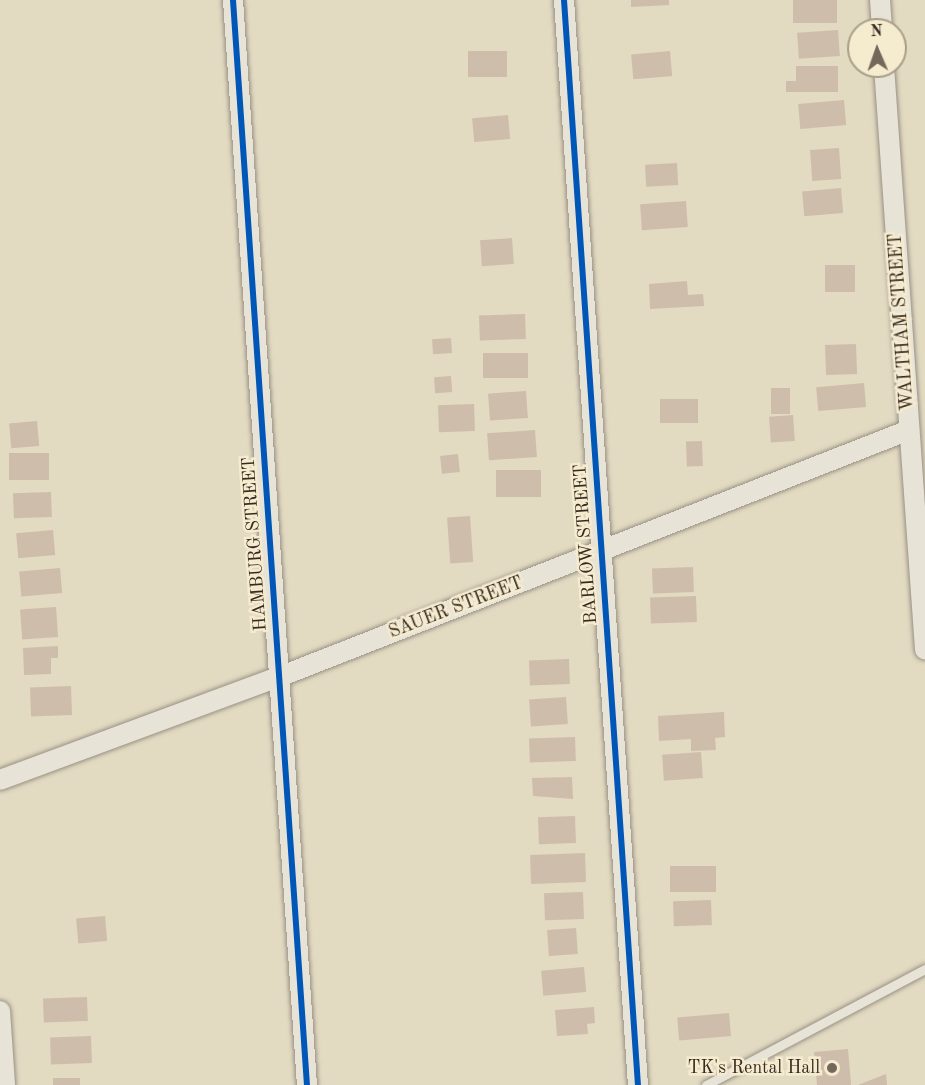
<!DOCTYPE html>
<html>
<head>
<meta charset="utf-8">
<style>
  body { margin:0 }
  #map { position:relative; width:925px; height:1085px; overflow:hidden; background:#e3dac2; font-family:"Old Standard TT",serif }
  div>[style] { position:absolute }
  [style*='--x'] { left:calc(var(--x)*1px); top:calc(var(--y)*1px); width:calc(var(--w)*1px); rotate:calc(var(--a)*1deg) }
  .building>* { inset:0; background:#cebdaa; transform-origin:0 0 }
  .roads { filter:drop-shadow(0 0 2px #989183) drop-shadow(0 0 2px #989183) }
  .lane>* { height:9px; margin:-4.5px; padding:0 4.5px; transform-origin:4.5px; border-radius:4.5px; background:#e8e3d7 }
  .street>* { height:20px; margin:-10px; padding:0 10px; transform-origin:10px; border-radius:10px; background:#e8e3d7 }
  .cycleway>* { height:6px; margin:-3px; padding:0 3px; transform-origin:3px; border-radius:3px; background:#0057b8 }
  .dots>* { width:16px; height:16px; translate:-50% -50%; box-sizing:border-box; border:3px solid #f5ebcf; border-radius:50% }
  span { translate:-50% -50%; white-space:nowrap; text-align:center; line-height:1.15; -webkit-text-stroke:5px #f5ebcf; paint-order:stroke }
  .street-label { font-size:18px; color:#372a20 }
  .poi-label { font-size:18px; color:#372a20 }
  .right { translate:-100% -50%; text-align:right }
  .north { position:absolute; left:847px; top:18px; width:60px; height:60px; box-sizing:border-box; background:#f5ebcf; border:2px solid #a99e89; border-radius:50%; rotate:358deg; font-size:16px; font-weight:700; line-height:24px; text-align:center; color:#372a20 }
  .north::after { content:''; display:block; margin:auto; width:21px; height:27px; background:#736859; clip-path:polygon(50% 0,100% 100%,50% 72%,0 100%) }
</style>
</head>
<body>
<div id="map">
  <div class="building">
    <i style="clip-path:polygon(631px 0,669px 0,669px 5px,631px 7px)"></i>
    <i style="left:793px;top:0;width:44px;height:23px"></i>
    <i style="left:838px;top:30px;width:26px;height:41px;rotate:86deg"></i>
    <i style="left:468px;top:51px;width:39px;height:26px"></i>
    <i style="left:670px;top:51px;width:25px;height:39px;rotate:85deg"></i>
    <i style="clip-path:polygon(796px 66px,838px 66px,838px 92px,786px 92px,786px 81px,796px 81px)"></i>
    <i style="left:844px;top:100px;width:25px;height:46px;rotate:85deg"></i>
    <i style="left:508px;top:115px;width:24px;height:36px;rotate:85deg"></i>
    <i style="left:839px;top:148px;width:31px;height:29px;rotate:86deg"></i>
    <i style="left:677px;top:163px;width:22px;height:32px;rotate:87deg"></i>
    <i style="left:841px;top:188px;width:25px;height:39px;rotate:85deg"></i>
    <i style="left:686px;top:201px;width:26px;height:46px;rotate:86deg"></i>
    <i style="left:512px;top:238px;width:26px;height:32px;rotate:86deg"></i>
    <i style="left:825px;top:265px;width:30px;height:27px"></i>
    <i style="clip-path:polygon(687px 281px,688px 295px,703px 294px,704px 306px,650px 309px,649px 284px)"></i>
    <i style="left:525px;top:314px;width:25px;height:46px;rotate:88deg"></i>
    <i style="left:451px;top:338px;width:15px;height:19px;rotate:86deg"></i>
    <i style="left:856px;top:344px;width:30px;height:31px;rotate:88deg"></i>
    <i style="left:528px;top:353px;width:25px;height:45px;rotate:90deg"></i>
    <i style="left:451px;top:376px;width:16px;height:17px;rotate:86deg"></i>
    <i style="left:864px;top:383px;width:24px;height:48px;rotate:85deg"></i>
    <i style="left:771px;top:388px;width:19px;height:26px"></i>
    <i style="left:526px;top:391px;width:27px;height:38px;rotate:86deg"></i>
    <i style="left:660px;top:399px;width:38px;height:24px"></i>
    <i style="left:474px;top:404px;width:27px;height:36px;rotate:88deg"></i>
    <i style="left:793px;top:415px;width:26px;height:24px;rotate:86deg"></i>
    <i style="left:37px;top:421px;width:25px;height:28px;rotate:85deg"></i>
    <i style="left:535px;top:430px;width:27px;height:48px;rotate:86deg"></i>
    <i style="left:702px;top:441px;width:25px;height:16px;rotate:88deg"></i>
    <i style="left:9px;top:453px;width:40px;height:27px"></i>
    <i style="left:458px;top:454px;width:18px;height:18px;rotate:84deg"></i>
    <i style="left:541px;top:470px;width:27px;height:45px;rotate:90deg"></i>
    <i style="left:51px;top:492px;width:25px;height:38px;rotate:88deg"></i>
    <i style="left:470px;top:516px;width:46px;height:23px;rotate:86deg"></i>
    <i style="left:53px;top:530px;width:25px;height:37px;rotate:85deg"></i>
    <i style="left:693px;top:567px;width:25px;height:41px;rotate:88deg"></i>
    <i style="left:60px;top:568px;width:25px;height:41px;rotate:85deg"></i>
    <i style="left:696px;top:596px;width:26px;height:46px;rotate:88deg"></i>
    <i style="left:56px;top:607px;width:30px;height:36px;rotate:86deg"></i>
    <i style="clip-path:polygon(58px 646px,58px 658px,51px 658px,51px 674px,24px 675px,23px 648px)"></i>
    <i style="left:569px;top:659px;width:25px;height:40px;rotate:88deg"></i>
    <i style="left:71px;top:686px;width:29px;height:41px;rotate:88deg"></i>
    <i style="left:566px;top:697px;width:27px;height:37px;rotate:86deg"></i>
    <i style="clip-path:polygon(724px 712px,725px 737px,715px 738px,716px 750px,691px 751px,691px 739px,659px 741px,658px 716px)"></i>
    <i style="left:575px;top:737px;width:24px;height:46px;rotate:88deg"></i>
    <i style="left:701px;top:752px;width:26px;height:39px;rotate:86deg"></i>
    <i style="clip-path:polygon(572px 777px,573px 799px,533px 796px,532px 778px)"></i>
    <i style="left:575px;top:816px;width:27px;height:37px;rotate:88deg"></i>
    <i style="left:585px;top:853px;width:29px;height:55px;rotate:88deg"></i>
    <i style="left:716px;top:866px;width:26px;height:46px;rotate:90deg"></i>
    <i style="left:583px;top:892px;width:27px;height:39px;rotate:88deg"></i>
    <i style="left:711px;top:900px;width:25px;height:38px;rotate:88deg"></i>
    <i style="left:105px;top:916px;width:25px;height:29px;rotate:85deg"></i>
    <i style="left:576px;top:928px;width:26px;height:29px;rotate:86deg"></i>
    <i style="left:584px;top:967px;width:25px;height:43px;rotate:85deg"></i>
    <i style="left:87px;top:997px;width:24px;height:44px;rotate:88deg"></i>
    <i style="clip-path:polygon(594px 1007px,595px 1023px,587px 1024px,588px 1034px,557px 1036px,555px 1010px)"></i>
    <i style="left:729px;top:1013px;width:23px;height:52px;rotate:85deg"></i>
    <i style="left:91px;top:1036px;width:27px;height:41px;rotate:88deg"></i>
    <i style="left:848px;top:1049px;width:36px;height:34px;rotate:85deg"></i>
    <i style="clip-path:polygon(886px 1074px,887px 1085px,858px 1085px)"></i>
    <i style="left:53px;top:1078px;width:27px;height:7px"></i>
  </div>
  <div class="roads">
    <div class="lane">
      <i style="--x:706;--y:1085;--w:248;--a:-27.9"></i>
    </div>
    <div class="street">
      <i style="--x:233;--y:0;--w:1088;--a:86.1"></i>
      <i style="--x:564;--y:0;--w:1088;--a:86.1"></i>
      <i style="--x:880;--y:0;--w:30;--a:86"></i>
      <i style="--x:884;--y:66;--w:585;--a:85.98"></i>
      <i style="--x:0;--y:780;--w:297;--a:-20.3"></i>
      <i style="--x:279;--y:677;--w:677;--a:-21.41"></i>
      <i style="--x:0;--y:1011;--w:74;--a:86.1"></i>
    </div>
  </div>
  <div class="cycleway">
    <i style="--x:233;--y:0;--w:1088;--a:86.1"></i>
    <i style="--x:564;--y:0;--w:1088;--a:86.1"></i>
  </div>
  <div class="dots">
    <i style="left:832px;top:1068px;background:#736859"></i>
  </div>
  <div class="street-label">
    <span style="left:902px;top:322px;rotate:-94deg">WALTHAM STREET</span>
    <span style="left:255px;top:544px;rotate:-94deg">HAMBURG STREET</span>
    <span style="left:586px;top:544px;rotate:-94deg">BARLOW STREET</span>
    <span style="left:456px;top:608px;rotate:-21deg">SAUER STREET</span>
  </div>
  <div class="poi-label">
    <span class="right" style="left:820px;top:1068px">TK's Rental Hall</span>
  </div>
  <div class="north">N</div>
</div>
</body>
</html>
